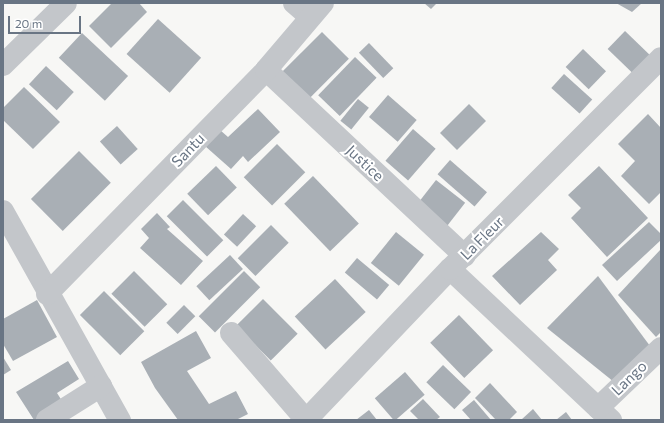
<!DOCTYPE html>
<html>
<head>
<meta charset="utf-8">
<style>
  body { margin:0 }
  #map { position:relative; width:664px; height:423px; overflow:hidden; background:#f7f7f5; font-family:Commissioner,sans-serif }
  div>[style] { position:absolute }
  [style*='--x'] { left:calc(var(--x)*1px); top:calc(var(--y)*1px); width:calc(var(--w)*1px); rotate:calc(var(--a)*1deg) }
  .building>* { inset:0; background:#a9afb5; transform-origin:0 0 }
  .street>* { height:22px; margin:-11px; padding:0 11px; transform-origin:11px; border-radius:11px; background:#c3c6ca }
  span { translate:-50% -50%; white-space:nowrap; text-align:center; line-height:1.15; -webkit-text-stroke:4px #fff; paint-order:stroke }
  .street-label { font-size:15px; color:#697584 }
  .frame { position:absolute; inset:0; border:4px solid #697584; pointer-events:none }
  .scale { position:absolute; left:8px; top:16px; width:73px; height:18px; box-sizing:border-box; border:2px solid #697584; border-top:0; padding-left:5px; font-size:12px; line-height:14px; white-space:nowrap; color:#697584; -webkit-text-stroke:3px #fff; paint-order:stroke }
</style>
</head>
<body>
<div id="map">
  <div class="building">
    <i style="clip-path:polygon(112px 3px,139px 3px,147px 12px,111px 48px,89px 26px)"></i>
    <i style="clip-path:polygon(424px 3px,437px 3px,431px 9px)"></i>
    <i style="clip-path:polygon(616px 3px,642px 3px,632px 12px)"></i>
    <i style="left:158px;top:19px;width:58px;height:47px;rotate:42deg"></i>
    <i style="left:625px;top:31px;width:45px;height:25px;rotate:44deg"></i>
    <i style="left:322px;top:32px;width:38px;height:57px;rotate:45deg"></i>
    <i style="left:82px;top:33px;width:63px;height:34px;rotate:43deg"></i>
    <i style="left:369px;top:43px;width:35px;height:14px;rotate:46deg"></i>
    <i style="left:583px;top:49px;width:32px;height:25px;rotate:44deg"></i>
    <i style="left:355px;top:57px;width:30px;height:53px;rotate:44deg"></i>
    <i style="left:46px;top:66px;width:38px;height:25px;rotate:43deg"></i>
    <i style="left:564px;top:74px;width:38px;height:19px;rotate:42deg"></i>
    <i style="clip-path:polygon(24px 87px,60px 122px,33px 149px,3px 120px,3px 108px)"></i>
    <i style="left:388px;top:95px;width:38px;height:29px;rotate:41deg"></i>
    <i style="left:358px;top:99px;width:14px;height:28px;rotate:39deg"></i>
    <i style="left:469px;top:104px;width:24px;height:41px;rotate:45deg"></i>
    <i style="clip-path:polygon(258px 109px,280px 132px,248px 162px,243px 156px,231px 169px,205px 146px,220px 130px,228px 137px)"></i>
    <i style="clip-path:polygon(648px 114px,661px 128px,661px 192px,649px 204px,621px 176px,635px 161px,618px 144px)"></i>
    <i style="left:117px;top:126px;width:31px;height:23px;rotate:48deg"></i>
    <i style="left:413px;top:129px;width:30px;height:42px;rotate:41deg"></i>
    <i style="left:277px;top:144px;width:40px;height:47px;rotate:45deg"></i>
    <i style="left:79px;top:151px;width:45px;height:68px;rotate:45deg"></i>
    <i style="left:450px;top:160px;width:49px;height:19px;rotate:41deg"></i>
    <i style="left:216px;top:166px;width:30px;height:40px;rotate:46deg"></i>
    <i style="clip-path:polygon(599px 166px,648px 218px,607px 257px,571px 218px,581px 208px,568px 195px)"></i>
    <i style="left:313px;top:176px;width:66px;height:40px;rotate:46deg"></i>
    <i style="left:436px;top:180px;width:37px;height:31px;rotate:38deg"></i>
    <i style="left:183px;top:200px;width:57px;height:23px;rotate:45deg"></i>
    <i style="clip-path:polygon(157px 213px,170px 227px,167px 229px,203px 261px,181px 285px,140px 248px,149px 238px,141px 229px)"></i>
    <i style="left:243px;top:214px;width:18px;height:28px;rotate:43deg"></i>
    <i style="clip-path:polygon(649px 222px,661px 234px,661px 240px,617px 281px,602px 265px)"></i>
    <i style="left:271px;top:225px;width:25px;height:47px;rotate:45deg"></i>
    <i style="left:396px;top:232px;width:36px;height:40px;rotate:39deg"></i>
    <i style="clip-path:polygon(541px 232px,559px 249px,548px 260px,557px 270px,520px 305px,492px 276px)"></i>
    <i style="clip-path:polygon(661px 249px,661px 332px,656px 337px,618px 295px)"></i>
    <i style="left:230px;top:255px;width:19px;height:46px;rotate:47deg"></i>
    <i style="left:357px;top:258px;width:42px;height:19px;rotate:40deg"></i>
    <i style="left:134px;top:271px;width:47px;height:32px;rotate:45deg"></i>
    <i style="left:244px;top:271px;width:23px;height:64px;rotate:45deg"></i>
    <i style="clip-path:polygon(598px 276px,653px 350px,614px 382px,547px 328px)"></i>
    <i style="left:335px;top:279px;width:45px;height:55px;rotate:47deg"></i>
    <i style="left:104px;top:291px;width:57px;height:34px;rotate:45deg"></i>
    <i style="left:263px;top:299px;width:49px;height:38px;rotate:45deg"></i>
    <i style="clip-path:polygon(37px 300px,57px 337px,13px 361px,3px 344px,3px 319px)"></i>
    <i style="left:184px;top:305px;width:16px;height:25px;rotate:45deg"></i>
    <i style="left:459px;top:315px;width:49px;height:40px;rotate:46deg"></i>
    <i style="clip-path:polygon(196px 331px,211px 358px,187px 371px,209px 404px,236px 391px,248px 414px,236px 420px,178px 420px,155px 388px,141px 362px)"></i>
    <i style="clip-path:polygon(3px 357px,11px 370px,3px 375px)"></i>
    <i style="clip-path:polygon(68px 361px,79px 379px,57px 393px,64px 404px,34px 420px,16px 392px)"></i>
    <i style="left:443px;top:365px;width:39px;height:24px;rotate:44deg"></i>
    <i style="left:405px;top:372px;width:30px;height:40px;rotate:49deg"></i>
    <i style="clip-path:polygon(490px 383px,517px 412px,509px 420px,496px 420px,475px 398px)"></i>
    <i style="clip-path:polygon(423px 399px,440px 417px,436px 420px,419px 420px,410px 411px)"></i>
    <i style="clip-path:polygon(474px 400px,491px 420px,471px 420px,462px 410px)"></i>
    <i style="clip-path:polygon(533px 409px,542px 420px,521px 420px)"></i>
    <i style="clip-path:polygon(369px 410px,377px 420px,356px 420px)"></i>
    <i style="clip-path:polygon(566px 412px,572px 420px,556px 420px)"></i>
  </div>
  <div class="street">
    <i style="--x:294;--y:3;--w:21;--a:41"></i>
    <i style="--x:3;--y:65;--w:88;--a:-44.5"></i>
    <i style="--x:266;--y:70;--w:272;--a:43.1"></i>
    <i style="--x:3;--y:211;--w:240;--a:60.8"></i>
    <i style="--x:450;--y:269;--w:221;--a:43.2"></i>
    <i style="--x:47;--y:294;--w:313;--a:-45.6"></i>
    <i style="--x:266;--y:70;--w:88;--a:-49.6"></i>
    <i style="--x:231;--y:333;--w:115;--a:49.2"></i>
    <i style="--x:598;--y:408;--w:87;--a:-43.6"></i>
    <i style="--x:47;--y:420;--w:64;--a:-32.2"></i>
    <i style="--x:306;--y:420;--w:209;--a:-46.4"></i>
    <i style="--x:450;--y:269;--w:298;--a:-45"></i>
  </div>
  <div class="street-label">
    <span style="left:188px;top:150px;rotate:-46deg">Santu</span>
    <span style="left:365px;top:163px;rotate:43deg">Justice</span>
    <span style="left:482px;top:238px;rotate:-45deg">La Fleur</span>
    <span style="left:629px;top:378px;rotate:-44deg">Lango</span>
  </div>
  <div class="frame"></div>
  <div class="scale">20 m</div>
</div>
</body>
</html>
